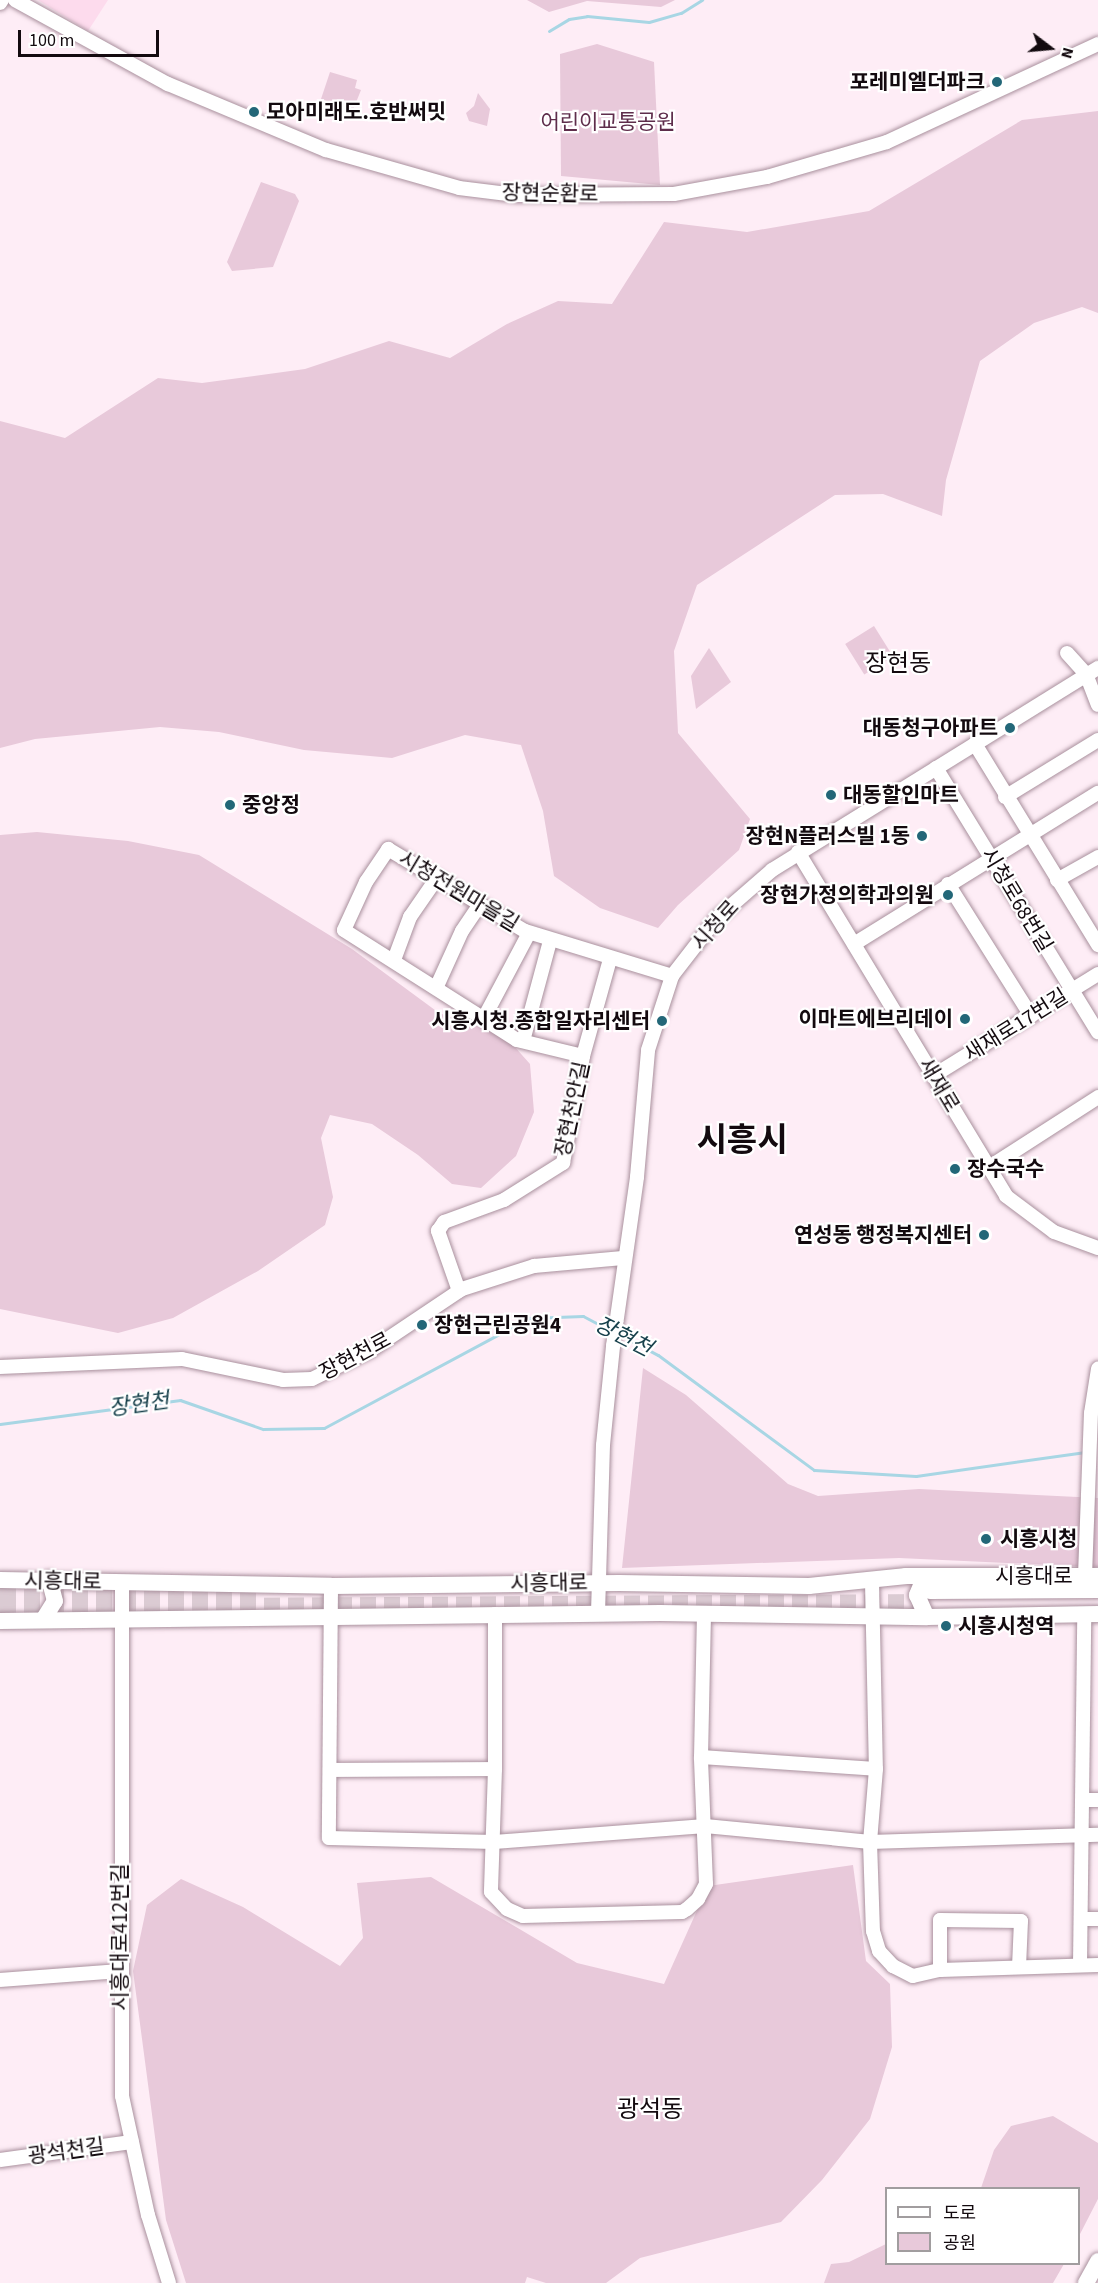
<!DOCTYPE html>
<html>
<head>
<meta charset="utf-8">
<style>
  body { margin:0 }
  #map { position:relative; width:1098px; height:2283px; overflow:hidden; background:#feedf6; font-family:"Source Sans 3","Noto Sans KR",sans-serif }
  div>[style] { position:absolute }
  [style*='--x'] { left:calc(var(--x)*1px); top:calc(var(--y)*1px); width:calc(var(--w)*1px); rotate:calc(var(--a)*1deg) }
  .built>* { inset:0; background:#fddbed }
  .green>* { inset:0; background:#e8c9da; transform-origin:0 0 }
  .stream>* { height:3px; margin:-1.5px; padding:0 1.5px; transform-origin:1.5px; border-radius:1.5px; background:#a8d6e4 }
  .major-tunnel>* { height:16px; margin-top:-8px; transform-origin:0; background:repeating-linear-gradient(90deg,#dbcbd3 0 16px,transparent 0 24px) }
  .roads { filter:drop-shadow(0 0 2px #a9909d) drop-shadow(0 0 2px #a9909d) }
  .minor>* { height:14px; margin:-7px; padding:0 7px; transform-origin:7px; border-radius:7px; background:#fff }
  .major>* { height:16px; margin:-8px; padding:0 8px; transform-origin:8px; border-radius:8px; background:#fff }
  .dots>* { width:16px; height:16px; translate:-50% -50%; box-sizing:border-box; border:3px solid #fff; border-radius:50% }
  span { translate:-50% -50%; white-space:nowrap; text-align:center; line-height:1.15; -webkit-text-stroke:4.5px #fff; paint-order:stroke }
  .poi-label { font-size:21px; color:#130a0f; font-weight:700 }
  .right { translate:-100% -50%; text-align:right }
  .left { translate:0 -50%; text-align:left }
  .park-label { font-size:21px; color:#5e2d4b }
  .street-label { font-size:21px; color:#130a0f }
  .water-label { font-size:22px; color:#18414c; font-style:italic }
  .quarter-label { font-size:24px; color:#130a0f }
  .town-label { font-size:33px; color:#130a0f; font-weight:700 }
  .legend { position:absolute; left:885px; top:2187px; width:195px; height:78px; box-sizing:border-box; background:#fff; border:2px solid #a19d9f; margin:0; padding:8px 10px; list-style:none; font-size:18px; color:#130a0f }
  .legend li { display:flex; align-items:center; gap:12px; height:30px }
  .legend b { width:30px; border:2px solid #a19d9f }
  .north { position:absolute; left:1020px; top:18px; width:60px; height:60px; -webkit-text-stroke:4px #fff; paint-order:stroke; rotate:106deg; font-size:16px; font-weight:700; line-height:24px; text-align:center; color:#130a0f }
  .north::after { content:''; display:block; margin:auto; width:21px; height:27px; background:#130a0f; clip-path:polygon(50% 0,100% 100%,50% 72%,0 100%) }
  .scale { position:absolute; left:18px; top:30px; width:141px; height:27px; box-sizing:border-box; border:3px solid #130a0f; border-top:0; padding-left:8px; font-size:18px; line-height:21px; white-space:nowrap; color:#130a0f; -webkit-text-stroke:4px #fff; paint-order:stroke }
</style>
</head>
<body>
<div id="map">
  <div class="built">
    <i style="clip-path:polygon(38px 0,108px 0,88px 31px)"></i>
  </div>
  <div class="green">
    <i style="clip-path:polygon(527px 0,675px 0,661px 7px,587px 1px,549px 12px)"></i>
    <i style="clip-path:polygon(597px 44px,654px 62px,660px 185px,561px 176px,560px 54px)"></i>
    <i style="clip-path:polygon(330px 72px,357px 80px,355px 88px,361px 90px,353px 110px,321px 99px)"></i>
    <i style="clip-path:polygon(478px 93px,490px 109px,487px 126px,469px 121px,466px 113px,474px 106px)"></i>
    <i style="clip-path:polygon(1098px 111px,1098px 313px,1082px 307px,1034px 323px,980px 361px,946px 480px,942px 516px,883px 494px,835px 495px,697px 585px,674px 651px,678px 733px,750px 819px,739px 850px,678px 905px,658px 928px,600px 908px,554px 876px,543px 811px,521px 745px,465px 735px,392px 758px,304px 750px,219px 732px,160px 727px,35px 739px,0 748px,0 421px,65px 438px,158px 378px,202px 383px,305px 369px,389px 341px,450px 358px,507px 324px,558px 301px,612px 304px,664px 222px,747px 232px,869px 211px,1022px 120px)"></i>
    <i style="clip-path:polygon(261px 182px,295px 194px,299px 201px,273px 267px,232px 271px,227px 262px)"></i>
    <i style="left:874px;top:626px;width:36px;height:34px;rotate:58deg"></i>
    <i style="clip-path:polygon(709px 648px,731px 682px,696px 709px,691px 676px)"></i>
    <i style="clip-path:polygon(37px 832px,128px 841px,199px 855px,352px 949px,439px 1013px,505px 1036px,530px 1064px,534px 1112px,516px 1156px,481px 1188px,452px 1184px,418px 1155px,372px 1124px,330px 1115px,321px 1138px,333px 1197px,325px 1225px,258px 1271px,173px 1318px,118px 1333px,0 1309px,0 835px)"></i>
    <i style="clip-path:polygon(643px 1368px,686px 1395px,788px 1484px,818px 1496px,919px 1489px,1098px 1498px,1098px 1567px,899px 1558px,622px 1568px)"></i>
    <i style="clip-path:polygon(853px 1865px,866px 1961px,890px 1984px,892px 2047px,870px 2119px,822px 2180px,781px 2222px,640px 2258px,606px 2283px,546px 2283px,527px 2277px,525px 2283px,186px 2283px,166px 2220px,133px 1971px,147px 1905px,181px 1879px,243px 1907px,340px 1966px,363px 1938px,357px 1883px,431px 1877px,577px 1963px,664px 1984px,708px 1886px)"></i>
    <i style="clip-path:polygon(1053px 2116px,1098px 2143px,1098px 2199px,1079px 2236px,1078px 2188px,981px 2188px,994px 2150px,1011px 2126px)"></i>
    <i style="clip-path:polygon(886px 2244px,886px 2264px,1064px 2264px,1053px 2283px,824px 2283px,831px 2264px,849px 2262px)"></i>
  </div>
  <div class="stream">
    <i style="--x:549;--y:31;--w:23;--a:-31"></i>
    <i style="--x:569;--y:19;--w:18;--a:-9"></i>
    <i style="--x:587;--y:16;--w:62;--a:5.5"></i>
    <i style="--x:649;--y:22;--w:33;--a:-16"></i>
    <i style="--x:681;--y:13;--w:25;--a:-32"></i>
    <i style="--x:620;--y:1335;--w:43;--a:27.8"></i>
    <i style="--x:658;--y:1355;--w:194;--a:36.4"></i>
    <i style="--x:814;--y:1470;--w:102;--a:3.4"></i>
    <i style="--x:916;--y:1476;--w:171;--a:-8.1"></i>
    <i style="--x:0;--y:1424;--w:182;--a:-7.6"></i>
    <i style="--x:180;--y:1400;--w:88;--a:19.3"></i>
    <i style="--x:263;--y:1429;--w:61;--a:-0.9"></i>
    <i style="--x:324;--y:1428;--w:233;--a:-28.2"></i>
    <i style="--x:529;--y:1318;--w:54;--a:-2.1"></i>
    <i style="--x:583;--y:1316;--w:32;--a:28"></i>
  </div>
  <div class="major-tunnel">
    <i style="--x:0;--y:1595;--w:260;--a:-0.2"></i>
    <i style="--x:0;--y:1607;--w:931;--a:-0.31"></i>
  </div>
  <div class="roads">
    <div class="minor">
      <i style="--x:15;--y:0;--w:175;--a:28.8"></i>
      <i style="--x:168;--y:84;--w:171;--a:22.7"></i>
      <i style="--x:326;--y:150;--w:138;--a:15.9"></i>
      <i style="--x:459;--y:188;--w:57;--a:7"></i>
      <i style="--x:516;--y:195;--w:158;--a:-0.4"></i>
      <i style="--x:674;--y:194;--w:95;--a:-10.4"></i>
      <i style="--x:767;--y:177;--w:125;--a:-16.3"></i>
      <i style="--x:887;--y:142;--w:233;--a:-24.9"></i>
      <i style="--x:0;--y:3;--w:4;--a:-56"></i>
      <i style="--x:1067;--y:653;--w:28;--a:48"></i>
      <i style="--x:1086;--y:674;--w:33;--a:69"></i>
      <i style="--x:975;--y:744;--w:236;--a:58.5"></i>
      <i style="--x:936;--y:768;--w:310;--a:58.5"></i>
      <i style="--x:1005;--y:797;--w:109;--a:-31.5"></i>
      <i style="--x:798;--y:852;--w:402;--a:58.8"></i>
      <i style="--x:1006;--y:1196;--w:60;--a:36.9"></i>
      <i style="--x:1054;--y:1232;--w:47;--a:20"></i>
      <i style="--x:1057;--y:880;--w:47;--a:-29.3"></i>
      <i style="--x:948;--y:884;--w:156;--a:57.8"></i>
      <i style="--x:854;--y:944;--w:287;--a:-31.8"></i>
      <i style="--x:394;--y:960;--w:46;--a:-69.6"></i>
      <i style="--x:410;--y:917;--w:47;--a:-55.3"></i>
      <i style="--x:437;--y:986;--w:60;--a:-65.6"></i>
      <i style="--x:462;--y:931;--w:32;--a:-56"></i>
      <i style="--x:485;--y:1016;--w:94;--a:-62.1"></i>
      <i style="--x:523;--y:1041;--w:104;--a:-74.9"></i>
      <i style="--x:583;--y:1056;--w:68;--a:-166.4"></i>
      <i style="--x:517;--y:1040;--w:205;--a:-147.6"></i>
      <i style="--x:344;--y:930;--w:53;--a:-65.4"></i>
      <i style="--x:366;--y:882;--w:40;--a:-56"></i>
      <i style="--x:388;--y:849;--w:160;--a:30.9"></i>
      <i style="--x:525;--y:931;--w:154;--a:17"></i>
      <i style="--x:933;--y:1076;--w:194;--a:-31.7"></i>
      <i style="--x:988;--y:1168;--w:131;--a:-32.8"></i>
      <i style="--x:459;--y:1291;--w:64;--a:-109.3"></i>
      <i style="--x:438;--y:1231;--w:11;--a:-56"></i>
      <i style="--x:444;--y:1222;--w:64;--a:-20.1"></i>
      <i style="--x:504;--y:1200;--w:70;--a:-32.1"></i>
      <i style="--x:563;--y:1163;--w:109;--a:-79.4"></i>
      <i style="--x:583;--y:1056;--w:101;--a:-74.4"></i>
      <i style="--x:0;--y:1367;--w:182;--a:-2.5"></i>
      <i style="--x:182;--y:1359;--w:103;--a:11.7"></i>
      <i style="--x:283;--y:1380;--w:29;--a:-2"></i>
      <i style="--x:312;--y:1379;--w:66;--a:-26.2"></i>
      <i style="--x:371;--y:1350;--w:110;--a:-33.8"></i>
      <i style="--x:462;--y:1289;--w:76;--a:-17.7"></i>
      <i style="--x:534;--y:1266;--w:89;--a:-5.1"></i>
      <i style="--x:1085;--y:1576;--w:163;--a:-87.9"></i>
      <i style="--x:1091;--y:1413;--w:45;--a:-81"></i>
      <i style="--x:872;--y:1582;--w:187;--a:88.8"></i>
      <i style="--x:876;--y:1769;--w:73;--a:94.7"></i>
      <i style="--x:870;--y:1842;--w:89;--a:88.1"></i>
      <i style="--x:873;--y:1931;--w:21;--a:73"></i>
      <i style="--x:879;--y:1951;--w:21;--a:47"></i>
      <i style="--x:893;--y:1966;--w:22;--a:27"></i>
      <i style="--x:913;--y:1976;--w:28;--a:-13"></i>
      <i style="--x:940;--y:1970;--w:158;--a:-1.8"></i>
      <i style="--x:122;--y:1584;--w:512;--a:90"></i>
      <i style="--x:122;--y:2096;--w:122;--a:77.7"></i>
      <i style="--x:148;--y:2215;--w:71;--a:72.8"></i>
      <i style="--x:331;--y:1586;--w:252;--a:90.5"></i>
      <i style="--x:329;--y:1838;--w:165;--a:1.4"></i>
      <i style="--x:494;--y:1842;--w:212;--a:-4.3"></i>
      <i style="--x:705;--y:1826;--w:166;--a:5.5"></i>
      <i style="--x:870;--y:1842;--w:228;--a:-1.8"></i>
      <i style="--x:598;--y:1613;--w:168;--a:-88.3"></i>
      <i style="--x:603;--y:1445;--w:100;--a:-84.2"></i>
      <i style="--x:613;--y:1346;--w:171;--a:-81.9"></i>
      <i style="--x:637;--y:1177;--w:127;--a:-85"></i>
      <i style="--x:648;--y:1050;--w:78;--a:-72"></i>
      <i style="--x:672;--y:976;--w:73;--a:-52.2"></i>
      <i style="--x:717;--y:918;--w:73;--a:-41.1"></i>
      <i style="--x:772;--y:870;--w:384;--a:-31.8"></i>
      <i style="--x:701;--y:1757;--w:175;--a:3.9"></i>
      <i style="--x:495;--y:1769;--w:123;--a:91.9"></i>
      <i style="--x:491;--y:1892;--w:23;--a:47"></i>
      <i style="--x:507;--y:1909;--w:17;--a:24"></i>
      <i style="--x:523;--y:1916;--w:159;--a:-1.4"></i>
      <i style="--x:682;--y:1912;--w:6;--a:-31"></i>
      <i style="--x:687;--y:1909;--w:15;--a:-42"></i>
      <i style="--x:698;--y:1899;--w:17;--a:-62"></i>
      <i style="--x:706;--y:1884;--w:127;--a:-92.3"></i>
      <i style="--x:701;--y:1757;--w:144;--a:-88.8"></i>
      <i style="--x:330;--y:1770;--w:165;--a:-0.3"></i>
      <i style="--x:495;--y:1769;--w:155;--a:-90"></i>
      <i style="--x:1083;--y:1800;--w:15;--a:0"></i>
      <i style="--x:1081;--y:1919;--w:17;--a:0"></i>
      <i style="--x:1080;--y:1965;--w:351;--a:-89.3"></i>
      <i style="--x:940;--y:1970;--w:50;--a:-90"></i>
      <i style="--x:940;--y:1920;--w:81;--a:0.7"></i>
      <i style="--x:1021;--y:1921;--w:45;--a:92.5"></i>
      <i style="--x:0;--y:1980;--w:120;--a:-4.3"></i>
      <i style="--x:0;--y:2160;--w:133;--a:-7.8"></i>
    </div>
    <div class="major">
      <i style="--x:925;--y:1576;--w:21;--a:113"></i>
      <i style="--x:917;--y:1595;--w:24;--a:66"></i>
      <i style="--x:0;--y:1580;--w:331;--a:1"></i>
      <i style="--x:331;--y:1586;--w:288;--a:-0.6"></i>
      <i style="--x:619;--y:1583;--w:190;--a:0.9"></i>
      <i style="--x:809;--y:1586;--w:98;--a:-5.9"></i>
      <i style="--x:906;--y:1576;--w:192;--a:0"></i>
      <i style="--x:930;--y:1591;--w:168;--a:-0.3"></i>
      <i style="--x:43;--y:1620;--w:22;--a:-58"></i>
      <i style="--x:55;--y:1601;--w:23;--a:-105"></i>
      <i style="--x:0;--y:1621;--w:660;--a:-0.69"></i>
      <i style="--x:660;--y:1613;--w:267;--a:0.9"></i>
      <i style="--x:927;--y:1617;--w:171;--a:-1"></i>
      <i style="--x:1086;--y:2283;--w:25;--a:-61"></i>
    </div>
  </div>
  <div class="dots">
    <i style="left:997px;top:82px;background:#236778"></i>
    <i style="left:254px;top:112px;background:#236778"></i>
    <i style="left:1010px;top:728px;background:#236778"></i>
    <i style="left:831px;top:795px;background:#236778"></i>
    <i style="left:230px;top:805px;background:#236778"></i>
    <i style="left:922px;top:836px;background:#236778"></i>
    <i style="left:948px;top:895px;background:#236778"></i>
    <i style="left:965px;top:1019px;background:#236778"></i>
    <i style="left:662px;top:1021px;background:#236778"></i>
    <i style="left:955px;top:1169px;background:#236778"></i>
    <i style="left:984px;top:1235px;background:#236778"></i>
    <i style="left:422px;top:1325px;background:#236778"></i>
    <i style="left:986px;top:1539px;background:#236778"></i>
    <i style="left:946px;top:1626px;background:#236778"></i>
  </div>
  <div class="poi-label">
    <span class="right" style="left:985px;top:82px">포레미엘더파크</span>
    <span class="left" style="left:266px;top:112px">모아미래도.호반써밋</span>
    <span class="right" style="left:998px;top:728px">대동청구아파트</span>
    <span class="left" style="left:843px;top:795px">대동할인마트</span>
    <span class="left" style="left:242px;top:805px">중앙정</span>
    <span class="right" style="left:910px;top:836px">장현N플러스빌 1동</span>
    <span class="right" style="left:934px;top:895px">장현가정의학과의원</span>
    <span class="right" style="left:953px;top:1019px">이마트에브리데이</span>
    <span class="right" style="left:650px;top:1021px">시흥시청.종합일자리센터</span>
    <span class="left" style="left:967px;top:1169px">장수국수</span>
    <span class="right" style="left:972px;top:1235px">연성동 행정복지센터</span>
    <span class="left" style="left:434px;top:1325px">장현근린공원4</span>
    <span class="left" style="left:1000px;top:1539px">시흥시청</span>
    <span class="left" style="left:958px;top:1626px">시흥시청역</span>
  </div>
  <div class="park-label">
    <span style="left:608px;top:122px">어린이교통공원</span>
  </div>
  <div class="street-label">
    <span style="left:550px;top:193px;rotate:1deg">장현순환로</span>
    <span style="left:459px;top:891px;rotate:31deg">시청전원마을길</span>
    <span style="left:1017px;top:900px;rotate:59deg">시청로68번길</span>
    <span style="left:715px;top:925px;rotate:-48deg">시청로</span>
    <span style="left:1016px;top:1025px;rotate:-32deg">새재로17번길</span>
    <span style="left:939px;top:1085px;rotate:59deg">새재로</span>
    <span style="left:572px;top:1109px;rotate:-78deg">장현천안길</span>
    <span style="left:355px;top:1356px;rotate:-28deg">장현천로</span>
    <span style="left:1034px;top:1576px">시흥대로</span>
    <span style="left:63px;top:1581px;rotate:1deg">시흥대로</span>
    <span style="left:549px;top:1583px;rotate:-1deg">시흥대로</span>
    <span style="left:120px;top:1937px;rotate:-90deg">시흥대로412번길</span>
    <span style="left:66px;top:2151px;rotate:-8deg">광석천길</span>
  </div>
  <div class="water-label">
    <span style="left:623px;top:1337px;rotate:27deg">장현천</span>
    <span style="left:139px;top:1405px;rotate:-8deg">장현천</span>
  </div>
  <div class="quarter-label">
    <span style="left:898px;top:664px">장현동</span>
    <span style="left:650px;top:2110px">광석동</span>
  </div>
  <div class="town-label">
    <span style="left:742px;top:1141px">시흥시</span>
  </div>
  <ul class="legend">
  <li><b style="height:8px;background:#fff"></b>도로</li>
  <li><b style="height:16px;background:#e8c9da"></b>공원</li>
  </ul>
  <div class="north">N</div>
  <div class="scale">100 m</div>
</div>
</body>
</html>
